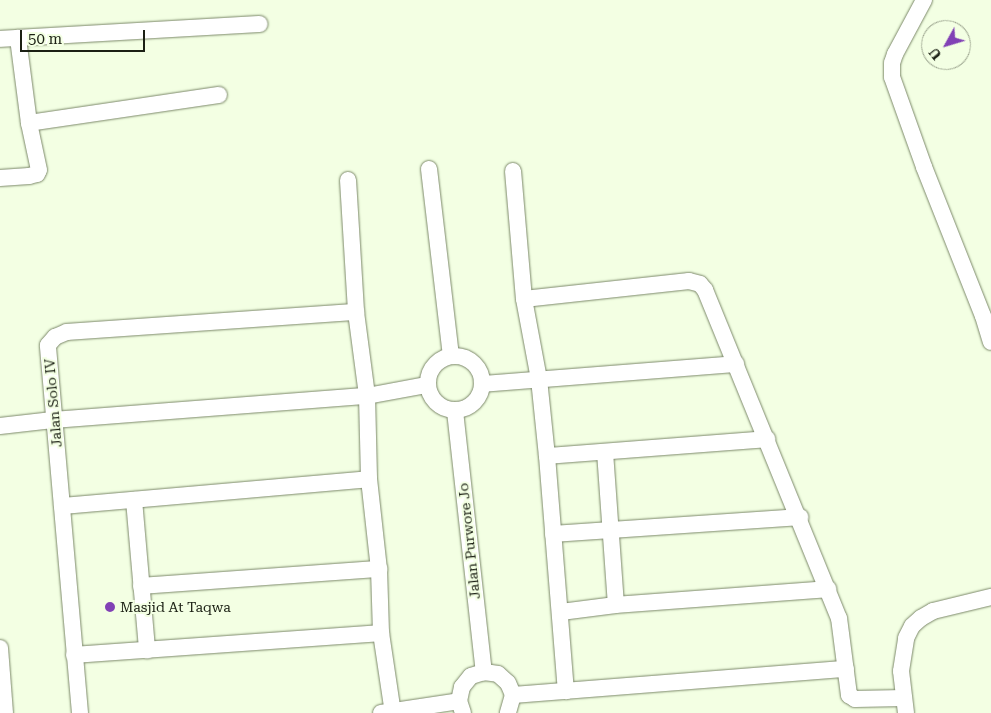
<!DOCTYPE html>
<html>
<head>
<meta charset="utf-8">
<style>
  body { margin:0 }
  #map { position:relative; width:991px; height:713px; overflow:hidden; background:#f3ffe3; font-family:"Roboto Serif",serif }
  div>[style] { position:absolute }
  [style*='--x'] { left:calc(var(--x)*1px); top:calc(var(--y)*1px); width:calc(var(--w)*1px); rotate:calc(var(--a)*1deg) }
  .roads { filter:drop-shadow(0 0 1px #7c896a) drop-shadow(0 0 1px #7c896a) }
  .street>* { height:16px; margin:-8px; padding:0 8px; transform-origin:8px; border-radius:8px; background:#fff }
  .street>.ring { margin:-8px; padding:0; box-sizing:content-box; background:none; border:16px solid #fff; border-radius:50% }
  .dots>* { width:14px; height:14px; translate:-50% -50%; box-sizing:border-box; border:2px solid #f3ffe3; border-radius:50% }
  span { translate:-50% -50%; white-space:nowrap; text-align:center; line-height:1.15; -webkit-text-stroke:4px #f3ffe3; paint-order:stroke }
  .street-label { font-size:14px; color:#1b2014 }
  .poi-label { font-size:14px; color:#1b2014 }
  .left { translate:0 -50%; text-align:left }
  .north { position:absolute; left:921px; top:20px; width:50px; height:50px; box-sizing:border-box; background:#f3ffe3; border:1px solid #9da690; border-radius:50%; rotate:231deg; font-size:14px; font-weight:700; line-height:20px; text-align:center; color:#1b2014 }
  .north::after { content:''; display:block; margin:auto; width:18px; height:22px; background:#8141b5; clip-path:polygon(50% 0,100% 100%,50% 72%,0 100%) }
  .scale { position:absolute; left:20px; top:30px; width:125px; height:22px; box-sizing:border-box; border:2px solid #1b2014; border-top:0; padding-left:6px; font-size:15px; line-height:18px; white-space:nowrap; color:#1b2014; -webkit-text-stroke:4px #f3ffe3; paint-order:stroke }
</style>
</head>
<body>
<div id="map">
  <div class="roads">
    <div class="street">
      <i style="--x:924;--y:0;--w:61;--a:118.2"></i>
      <i style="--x:895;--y:54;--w:9;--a:108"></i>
      <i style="--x:892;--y:63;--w:14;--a:90"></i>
      <i style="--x:892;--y:77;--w:96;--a:70.4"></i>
      <i style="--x:924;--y:167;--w:160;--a:68.4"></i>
      <i style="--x:983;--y:316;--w:27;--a:73"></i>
      <i style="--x:0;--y:39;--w:260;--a:-3.3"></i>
      <i style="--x:29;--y:123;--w:192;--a:-8.4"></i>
      <i style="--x:429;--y:169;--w:188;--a:83.3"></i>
      <i style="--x:513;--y:171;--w:128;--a:85.1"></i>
      <i style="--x:524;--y:299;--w:81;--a:79.4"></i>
      <i style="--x:539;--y:379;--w:77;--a:84.1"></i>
      <i style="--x:547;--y:456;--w:236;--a:85.4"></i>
      <i style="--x:0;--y:178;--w:29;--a:-4"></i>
      <i style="--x:29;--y:176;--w:8;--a:-14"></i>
      <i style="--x:37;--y:174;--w:4;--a:-63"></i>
      <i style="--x:39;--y:170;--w:48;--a:-102"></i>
      <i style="--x:29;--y:123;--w:86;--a:-97.4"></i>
      <i style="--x:348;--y:180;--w:132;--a:86.5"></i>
      <i style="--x:356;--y:312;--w:85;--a:82.5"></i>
      <i style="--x:367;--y:396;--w:83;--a:88.6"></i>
      <i style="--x:369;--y:479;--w:91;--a:83.7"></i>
      <i style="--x:379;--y:569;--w:64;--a:88.2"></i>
      <i style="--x:381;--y:633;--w:81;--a:81.5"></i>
      <i style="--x:524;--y:299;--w:166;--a:-6.2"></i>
      <i style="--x:689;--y:281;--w:11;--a:15"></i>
      <i style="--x:700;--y:284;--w:8;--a:50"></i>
      <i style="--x:705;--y:290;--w:354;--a:67.8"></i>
      <i style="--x:839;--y:618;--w:78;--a:82.6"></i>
      <i style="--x:849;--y:695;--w:7;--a:34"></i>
      <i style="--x:855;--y:699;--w:49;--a:-1.2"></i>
      <i class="ring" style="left:428px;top:356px;width:38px;height:38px"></i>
      <i style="--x:482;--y:384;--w:255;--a:-4.5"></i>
      <i style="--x:455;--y:411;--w:263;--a:83.7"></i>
      <i style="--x:0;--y:426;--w:53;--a:-6.5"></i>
      <i style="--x:53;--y:420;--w:315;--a:-4.4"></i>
      <i style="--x:367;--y:396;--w:61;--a:-10.4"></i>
      <i style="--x:605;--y:452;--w:153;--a:85.9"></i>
      <i style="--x:547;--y:456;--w:221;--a:-4.4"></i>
      <i style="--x:134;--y:500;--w:151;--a:85"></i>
      <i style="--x:62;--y:506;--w:308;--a:-5"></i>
      <i style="--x:553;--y:534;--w:248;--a:-3.9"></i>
      <i style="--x:141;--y:586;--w:239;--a:-4.1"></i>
      <i style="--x:561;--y:612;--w:55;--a:-7.3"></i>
      <i style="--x:616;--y:605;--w:213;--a:-4.3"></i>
      <i style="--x:0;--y:648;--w:65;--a:85.6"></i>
      <i style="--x:74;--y:655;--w:308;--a:-4.1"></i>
      <i style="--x:513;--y:695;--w:334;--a:-4.5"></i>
      <i style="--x:80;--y:713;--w:369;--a:-95"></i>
      <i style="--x:48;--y:345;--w:11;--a:-49"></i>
      <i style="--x:55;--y:337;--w:13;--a:-23"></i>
      <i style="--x:67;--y:332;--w:290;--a:-4"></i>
      <i style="--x:381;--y:713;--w:79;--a:-8.7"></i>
      <i style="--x:463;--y:713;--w:13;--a:-108"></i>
      <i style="--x:459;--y:701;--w:14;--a:-78"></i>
      <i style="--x:462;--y:687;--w:14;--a:-51"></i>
      <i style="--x:471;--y:676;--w:14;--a:-17"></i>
      <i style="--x:484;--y:672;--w:14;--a:8"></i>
      <i style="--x:498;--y:674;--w:13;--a:42"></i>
      <i style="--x:508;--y:683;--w:13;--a:67"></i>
      <i style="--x:513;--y:695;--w:19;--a:106"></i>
      <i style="--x:906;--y:713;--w:42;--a:-96.8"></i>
      <i style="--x:901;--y:671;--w:33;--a:-81"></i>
      <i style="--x:906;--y:638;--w:13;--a:-63"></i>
      <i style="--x:912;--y:626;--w:12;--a:-42"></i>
      <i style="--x:921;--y:618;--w:14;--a:-30"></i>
      <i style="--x:933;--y:611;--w:60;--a:-13.6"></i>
    </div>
  </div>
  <div class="dots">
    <i style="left:110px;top:607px;background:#8141b5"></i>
  </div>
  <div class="street-label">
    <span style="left:53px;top:403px;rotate:-95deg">Jalan Solo IV</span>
    <span style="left:469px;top:541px;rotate:-96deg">Jalan Purwore Jo</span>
  </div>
  <div class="poi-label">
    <span class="left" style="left:120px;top:607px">Masjid At Taqwa</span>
  </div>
  <div class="north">U</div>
  <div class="scale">50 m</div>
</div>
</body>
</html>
